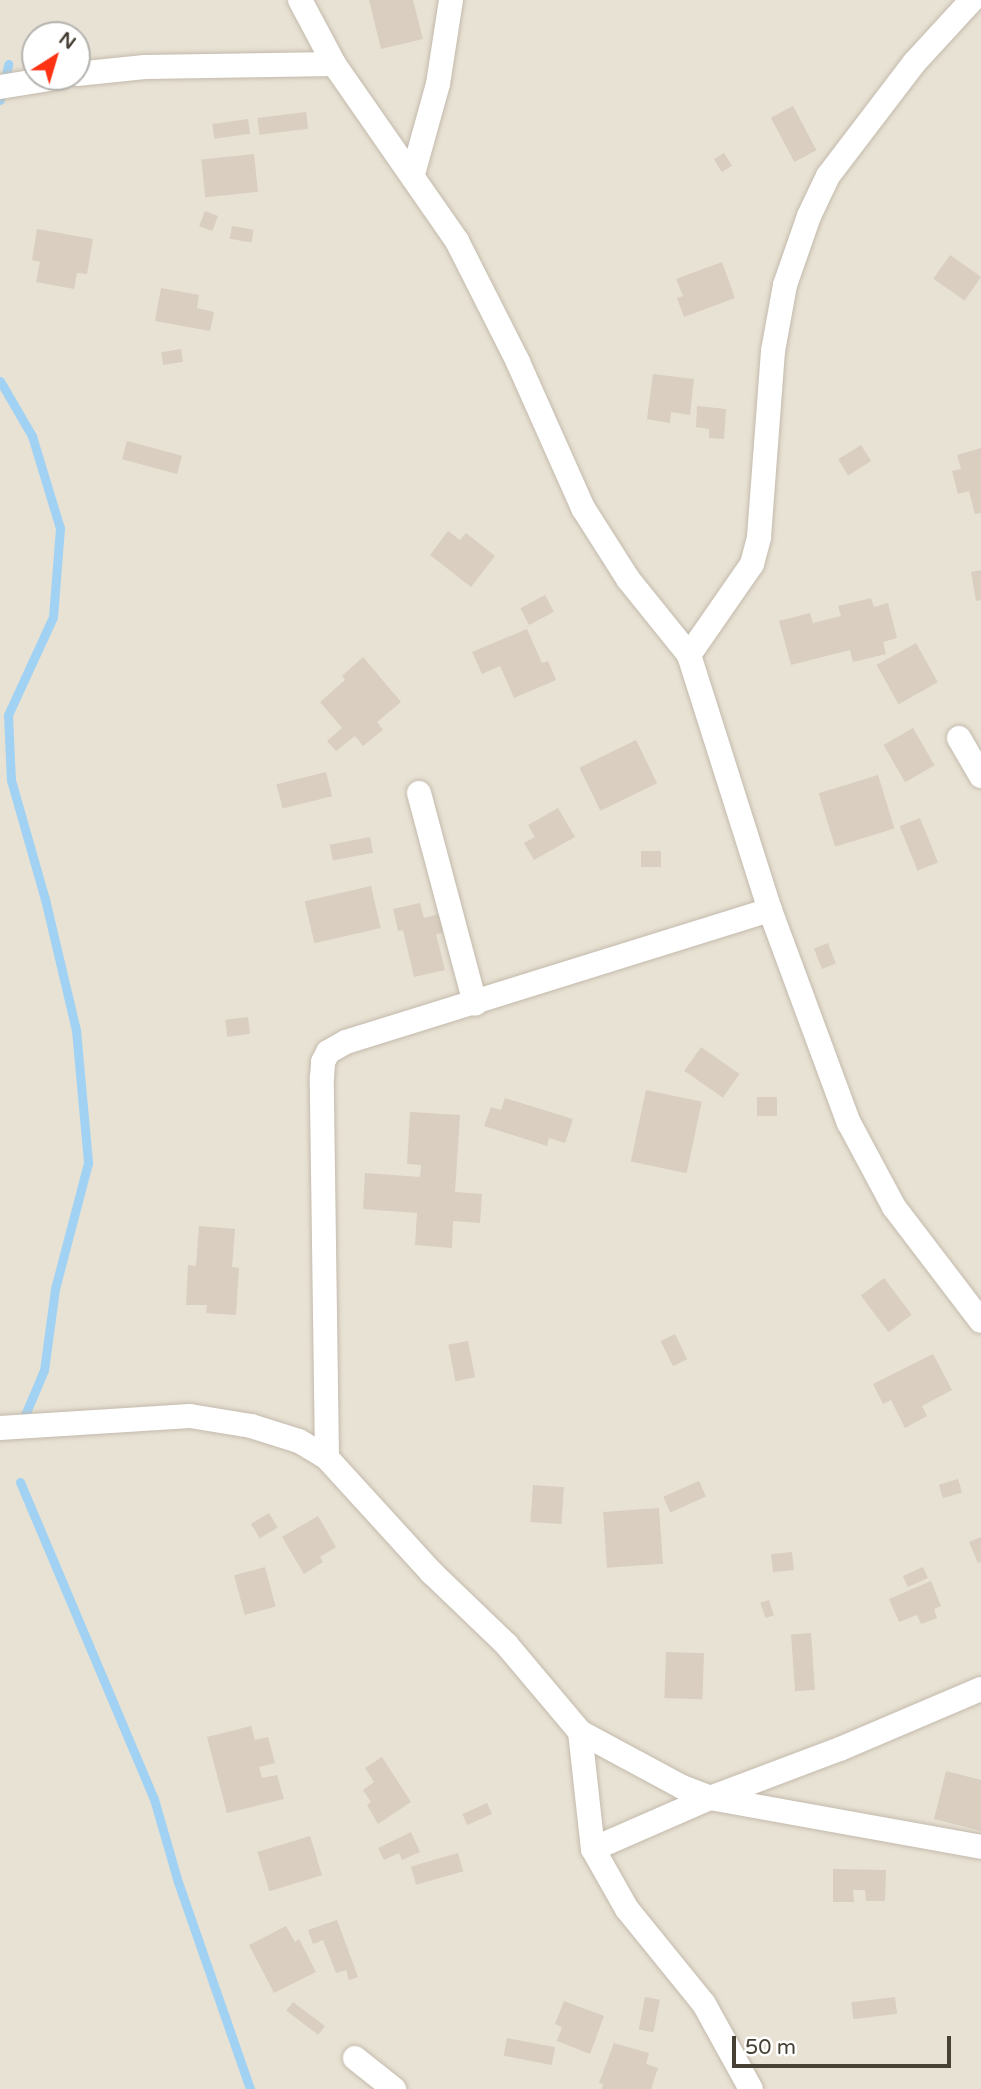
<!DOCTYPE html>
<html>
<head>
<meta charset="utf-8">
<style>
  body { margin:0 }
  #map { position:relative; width:981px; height:2089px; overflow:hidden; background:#f4f0e7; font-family:"Varela Round",sans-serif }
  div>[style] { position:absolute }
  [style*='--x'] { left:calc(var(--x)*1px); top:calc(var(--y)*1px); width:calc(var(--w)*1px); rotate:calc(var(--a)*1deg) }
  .residential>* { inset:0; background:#e8e2d4 }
  .stream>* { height:9px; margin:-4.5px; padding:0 4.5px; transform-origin:4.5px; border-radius:4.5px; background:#a1d2f3 }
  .building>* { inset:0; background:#d9cebf; transform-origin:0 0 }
  .roads { filter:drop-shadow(0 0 2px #c3baac) drop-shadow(0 0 2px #c3baac) }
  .minor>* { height:24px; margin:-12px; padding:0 12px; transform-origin:12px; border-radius:12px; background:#fff }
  span { translate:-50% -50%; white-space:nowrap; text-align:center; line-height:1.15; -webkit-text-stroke:6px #fff; paint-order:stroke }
  .north { position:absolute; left:21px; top:21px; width:70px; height:70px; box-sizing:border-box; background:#fff; border:2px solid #b5b3ae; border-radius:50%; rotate:37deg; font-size:19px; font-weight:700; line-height:28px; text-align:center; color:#474035 }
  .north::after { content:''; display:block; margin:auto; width:24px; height:32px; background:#ff3313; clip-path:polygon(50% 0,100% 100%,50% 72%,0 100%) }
  .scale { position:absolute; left:732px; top:2036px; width:219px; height:32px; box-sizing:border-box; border:4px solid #474035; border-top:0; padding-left:9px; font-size:21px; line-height:24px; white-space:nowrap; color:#474035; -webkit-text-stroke:5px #fff; paint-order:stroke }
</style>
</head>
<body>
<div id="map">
  <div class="residential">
    <i style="clip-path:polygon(evenodd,0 0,981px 0,981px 2089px,0 2089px,0 0,35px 35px,77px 35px,77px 77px,35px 77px,35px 35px)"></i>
  </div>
  <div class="stream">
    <i style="--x:0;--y:100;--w:37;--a:-77"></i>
    <i style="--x:0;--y:381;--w:64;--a:59.8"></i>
    <i style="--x:32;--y:436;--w:96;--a:73.1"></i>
    <i style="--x:60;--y:528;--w:89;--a:94.5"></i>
    <i style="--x:53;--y:617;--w:108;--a:114.7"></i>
    <i style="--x:8;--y:715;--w:65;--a:87.4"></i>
    <i style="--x:11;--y:780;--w:124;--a:74.1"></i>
    <i style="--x:45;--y:899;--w:135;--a:76.7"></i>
    <i style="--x:76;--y:1030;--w:134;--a:84.8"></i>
    <i style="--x:88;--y:1163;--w:130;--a:104.7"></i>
    <i style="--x:55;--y:1289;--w:82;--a:97.7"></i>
    <i style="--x:44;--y:1370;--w:49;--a:112.9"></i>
    <i style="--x:20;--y:1482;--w:344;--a:67.1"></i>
    <i style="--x:154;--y:1799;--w:86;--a:73.9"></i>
    <i style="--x:178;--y:1882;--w:219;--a:70.8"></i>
  </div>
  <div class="building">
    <i style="clip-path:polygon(369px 0,413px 0,423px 39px,381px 49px)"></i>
    <i style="left:793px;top:106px;width:50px;height:25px;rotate:62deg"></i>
    <i style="left:306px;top:112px;width:17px;height:49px;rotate:83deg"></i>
    <i style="left:248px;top:119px;width:15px;height:36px;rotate:82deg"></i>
    <i style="left:724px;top:153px;width:15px;height:12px;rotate:58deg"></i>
    <i style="left:254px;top:154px;width:38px;height:53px;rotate:84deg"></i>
    <i style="left:205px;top:211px;width:14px;height:16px;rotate:21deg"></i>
    <i style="left:232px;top:226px;width:22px;height:13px;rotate:10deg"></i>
    <i style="clip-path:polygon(37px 229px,93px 239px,87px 274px,77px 273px,74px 289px,36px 282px,40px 262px,32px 260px)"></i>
    <i style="left:950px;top:255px;width:38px;height:29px;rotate:35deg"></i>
    <i style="clip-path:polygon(722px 262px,735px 298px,684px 317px,677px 298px,683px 296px,676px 279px)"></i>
    <i style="clip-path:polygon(161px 288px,199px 295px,197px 308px,214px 312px,210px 331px,155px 321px)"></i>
    <i style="left:181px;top:349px;width:13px;height:20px;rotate:81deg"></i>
    <i style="clip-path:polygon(653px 374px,694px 379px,690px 415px,671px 412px,670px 423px,647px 419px)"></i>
    <i style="clip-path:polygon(697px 406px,726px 409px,724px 439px,709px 438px,709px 429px,696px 427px)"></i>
    <i style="left:127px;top:441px;width:57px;height:19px;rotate:15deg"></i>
    <i style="left:861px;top:445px;width:19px;height:27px;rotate:58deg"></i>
    <i style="clip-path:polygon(981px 448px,981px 513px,975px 514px,969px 491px,958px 494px,952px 471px,961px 469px,957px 455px)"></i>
    <i style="clip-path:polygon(448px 531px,460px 540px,466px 533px,495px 556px,471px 587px,430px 555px)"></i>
    <i style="clip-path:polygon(981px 570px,981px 600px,976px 601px,971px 572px)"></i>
    <i style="left:545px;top:595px;width:19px;height:28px;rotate:62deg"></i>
    <i style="clip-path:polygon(871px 598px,874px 607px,888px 603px,897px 638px,883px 642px,886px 654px,853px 662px,850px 650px,791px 665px,779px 621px,810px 613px,813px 623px,841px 616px,838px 606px)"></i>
    <i style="clip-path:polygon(527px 629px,542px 663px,548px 661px,556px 680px,514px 698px,500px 666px,482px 674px,472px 652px)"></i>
    <i style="left:916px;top:643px;width:45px;height:45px;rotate:61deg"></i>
    <i style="clip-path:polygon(363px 657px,401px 702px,377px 722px,383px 730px,363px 746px,355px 736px,336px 751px,327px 741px,342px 728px,320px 702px,345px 680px,342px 676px)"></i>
    <i style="left:913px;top:728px;width:43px;height:34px;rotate:60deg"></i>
    <i style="left:636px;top:740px;width:48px;height:63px;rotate:64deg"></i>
    <i style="left:326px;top:772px;width:25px;height:51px;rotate:76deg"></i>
    <i style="left:878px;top:775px;width:56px;height:62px;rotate:73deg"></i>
    <i style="clip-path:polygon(558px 808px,575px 837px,534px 860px,524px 843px,535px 837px,528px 825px)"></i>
    <i style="left:920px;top:818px;width:48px;height:22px;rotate:68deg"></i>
    <i style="left:370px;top:837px;width:16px;height:41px;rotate:79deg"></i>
    <i style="left:641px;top:851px;width:20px;height:16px"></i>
    <i style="left:371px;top:886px;width:43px;height:68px;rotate:77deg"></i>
    <i style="clip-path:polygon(420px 903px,424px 918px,439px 914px,443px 933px,436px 934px,445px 970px,414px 977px,403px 930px,398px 931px,393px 909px)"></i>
    <i style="left:828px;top:943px;width:22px;height:15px;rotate:69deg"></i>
    <i style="left:248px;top:1017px;width:17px;height:23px;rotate:83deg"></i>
    <i style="left:701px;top:1047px;width:47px;height:29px;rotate:35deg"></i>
    <i style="left:646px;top:1090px;width:57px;height:73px;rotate:12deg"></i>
    <i style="left:777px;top:1097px;width:19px;height:20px;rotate:90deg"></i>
    <i style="clip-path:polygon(505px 1098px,573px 1119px,565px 1143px,549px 1138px,547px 1146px,484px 1126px,491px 1107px,501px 1110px)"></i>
    <i style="clip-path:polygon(410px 1112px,460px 1115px,455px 1192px,482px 1194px,480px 1223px,453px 1221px,452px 1248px,415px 1245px,417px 1213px,363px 1209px,365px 1173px,420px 1177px,421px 1165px,407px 1164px)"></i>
    <i style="clip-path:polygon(199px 1226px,235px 1229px,232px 1267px,239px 1268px,236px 1315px,206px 1313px,207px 1305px,186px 1305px,188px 1265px,196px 1266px)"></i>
    <i style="left:884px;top:1278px;width:46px;height:29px;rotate:53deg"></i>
    <i style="left:675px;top:1334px;width:28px;height:16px;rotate:64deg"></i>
    <i style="left:468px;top:1341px;width:37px;height:20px;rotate:79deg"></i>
    <i style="clip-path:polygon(933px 1354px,952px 1390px,922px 1406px,927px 1416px,905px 1428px,891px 1400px,883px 1404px,873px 1384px)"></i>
    <i style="left:958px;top:1479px;width:14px;height:20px;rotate:73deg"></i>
    <i style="left:699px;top:1481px;width:17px;height:39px;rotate:66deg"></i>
    <i style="left:533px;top:1485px;width:31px;height:37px;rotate:4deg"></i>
    <i style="left:659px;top:1508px;width:56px;height:56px;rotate:86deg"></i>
    <i style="left:269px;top:1513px;width:17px;height:21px;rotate:59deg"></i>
    <i style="clip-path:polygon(318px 1516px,336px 1547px,320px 1557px,323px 1562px,304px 1574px,282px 1537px)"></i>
    <i style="clip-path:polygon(981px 1537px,981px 1562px,978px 1563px,969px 1542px)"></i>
    <i style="left:792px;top:1552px;width:18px;height:21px;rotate:84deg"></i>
    <i style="left:265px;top:1567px;width:41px;height:32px;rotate:75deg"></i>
    <i style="left:923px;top:1567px;width:12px;height:22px;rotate:66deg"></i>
    <i style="clip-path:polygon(931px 1581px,941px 1606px,934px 1609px,937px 1618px,921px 1624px,917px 1615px,899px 1622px,889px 1599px)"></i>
    <i style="left:769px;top:1600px;width:16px;height:9px;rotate:72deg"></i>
    <i style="left:811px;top:1633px;width:57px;height:20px;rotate:86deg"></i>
    <i style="left:666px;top:1652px;width:38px;height:46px;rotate:2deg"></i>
    <i style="clip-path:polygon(251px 1726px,255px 1740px,268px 1737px,275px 1763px,259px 1767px,262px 1778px,277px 1775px,284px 1799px,227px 1813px,207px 1737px)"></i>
    <i style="clip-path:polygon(382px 1757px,411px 1802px,378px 1824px,367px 1805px,371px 1802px,363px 1790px,374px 1782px,365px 1768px)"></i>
    <i style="clip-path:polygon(946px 1771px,981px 1780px,981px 1831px,934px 1819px)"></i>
    <i style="left:487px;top:1803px;width:12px;height:27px;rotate:66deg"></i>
    <i style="clip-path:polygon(411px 1832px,420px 1852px,402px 1860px,399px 1853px,384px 1860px,378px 1848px)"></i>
    <i style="left:310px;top:1836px;width:41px;height:55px;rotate:73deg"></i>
    <i style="left:458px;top:1853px;width:19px;height:49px;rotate:74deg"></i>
    <i style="clip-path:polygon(833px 1869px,886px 1870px,885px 1901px,866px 1901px,865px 1890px,853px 1890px,854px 1902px,833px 1902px)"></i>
    <i style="clip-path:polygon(337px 1920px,358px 1977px,349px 1980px,346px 1970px,336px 1973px,323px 1940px,313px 1944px,308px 1930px)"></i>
    <i style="clip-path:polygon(286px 1926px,295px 1942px,299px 1939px,316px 1972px,274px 1993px,249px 1945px)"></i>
    <i style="left:645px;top:1997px;width:15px;height:33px;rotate:11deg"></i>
    <i style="left:895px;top:1997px;width:17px;height:44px;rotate:83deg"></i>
    <i style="clip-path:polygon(564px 2001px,604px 2016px,590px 2054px,557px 2041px,562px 2027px,555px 2024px)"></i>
    <i style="left:293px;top:2002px;width:40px;height:11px;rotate:37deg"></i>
    <i style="left:507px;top:2038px;width:49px;height:18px;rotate:11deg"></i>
    <i style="clip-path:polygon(614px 2043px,649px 2053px,646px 2064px,658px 2068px,651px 2089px,602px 2089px,603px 2084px,599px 2083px)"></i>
  </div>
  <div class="roads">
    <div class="minor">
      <i style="--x:300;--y:0;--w:72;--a:62"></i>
      <i style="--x:334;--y:64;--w:216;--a:55.2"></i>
      <i style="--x:457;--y:241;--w:136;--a:63.2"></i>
      <i style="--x:518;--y:362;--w:160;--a:66"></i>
      <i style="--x:583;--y:508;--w:84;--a:57.6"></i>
      <i style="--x:628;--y:579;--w:97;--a:51.2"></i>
      <i style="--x:689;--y:655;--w:268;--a:72.4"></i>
      <i style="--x:770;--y:910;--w:227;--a:69.7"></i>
      <i style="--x:849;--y:1123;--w:95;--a:61.8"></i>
      <i style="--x:894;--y:1207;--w:143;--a:52.7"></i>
      <i style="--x:77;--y:74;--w:68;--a:-5.9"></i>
      <i style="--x:145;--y:67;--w:189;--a:-0.9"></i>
      <i style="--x:0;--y:87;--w:63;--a:-9.2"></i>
      <i style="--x:413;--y:174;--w:93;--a:-74.5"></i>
      <i style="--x:438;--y:84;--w:85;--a:-81.2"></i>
      <i style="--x:689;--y:655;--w:111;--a:-55.3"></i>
      <i style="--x:752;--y:564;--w:28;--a:-75"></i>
      <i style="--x:759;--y:537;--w:187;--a:-85.7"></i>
      <i style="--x:773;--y:351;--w:67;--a:-79.7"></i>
      <i style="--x:785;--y:285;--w:73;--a:-70.8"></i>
      <i style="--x:809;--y:216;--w:44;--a:-64.6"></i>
      <i style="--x:828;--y:176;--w:142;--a:-52.7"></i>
      <i style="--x:914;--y:63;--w:86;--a:-47.4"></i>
      <i style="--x:959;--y:738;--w:44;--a:59.9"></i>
      <i style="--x:419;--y:793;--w:218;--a:75.1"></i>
      <i style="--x:0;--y:1428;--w:190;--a:-3.6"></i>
      <i style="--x:190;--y:1416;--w:62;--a:9.3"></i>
      <i style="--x:251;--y:1426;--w:50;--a:17.4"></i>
      <i style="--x:299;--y:1441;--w:33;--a:31"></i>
      <i style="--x:327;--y:1458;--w:156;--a:47.6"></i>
      <i style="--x:432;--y:1573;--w:103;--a:43.8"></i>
      <i style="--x:506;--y:1644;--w:115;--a:49.9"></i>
      <i style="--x:580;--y:1732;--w:116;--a:28.3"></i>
      <i style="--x:682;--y:1787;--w:30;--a:21"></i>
      <i style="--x:710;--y:1798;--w:275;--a:10.2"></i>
      <i style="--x:327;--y:1458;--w:380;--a:-90.8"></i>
      <i style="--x:322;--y:1078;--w:16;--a:-86"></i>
      <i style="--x:323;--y:1062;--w:11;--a:-63"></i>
      <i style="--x:328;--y:1052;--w:21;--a:-29"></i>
      <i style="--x:346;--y:1042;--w:444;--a:-17.3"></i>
      <i style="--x:580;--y:1732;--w:118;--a:83.7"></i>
      <i style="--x:593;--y:1849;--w:69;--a:60.5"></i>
      <i style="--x:627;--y:1909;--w:122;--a:51"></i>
      <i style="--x:704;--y:2004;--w:97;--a:61.1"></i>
      <i style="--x:593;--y:1849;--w:128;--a:-23.6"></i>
      <i style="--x:710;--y:1798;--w:139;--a:-20.7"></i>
      <i style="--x:840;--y:1749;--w:153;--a:-23.1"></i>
      <i style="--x:355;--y:2058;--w:50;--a:38.5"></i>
    </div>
  </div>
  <div class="north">N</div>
  <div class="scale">50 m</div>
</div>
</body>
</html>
